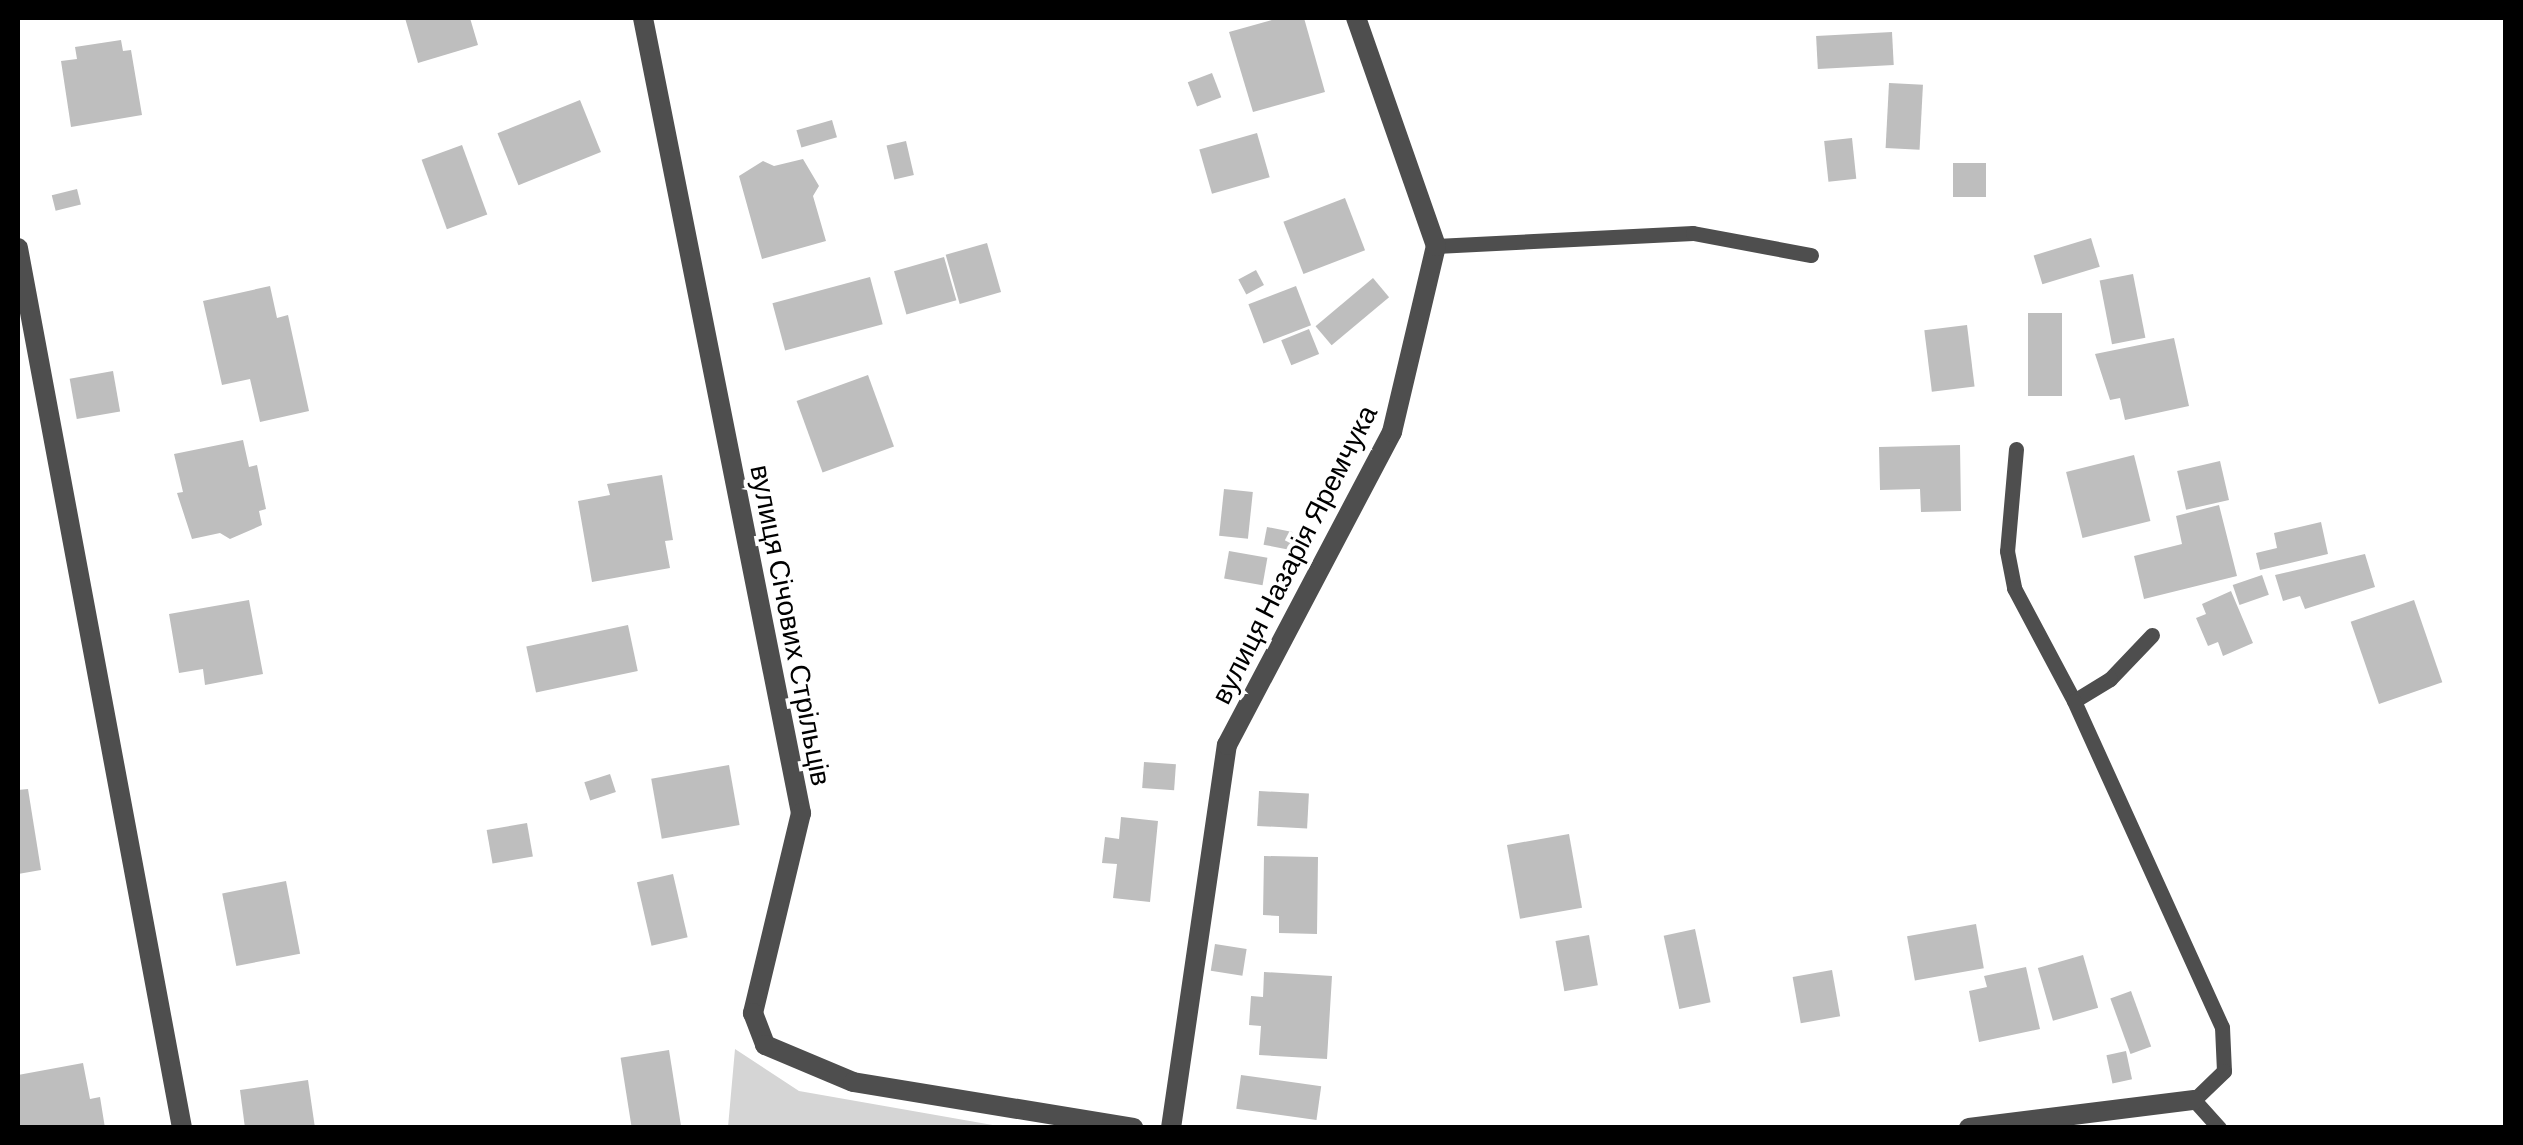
<!DOCTYPE html>
<html>
<head>
<meta charset="utf-8">
<style>
  body { margin:0 }
  #map { position:relative; width:2523px; height:1145px; overflow:hidden; background:#fff; font-family:Barlow,sans-serif }
  div>[style] { position:absolute }
  [style*='--x'] { left:calc(var(--x)*1px); top:calc(var(--y)*1px); width:calc(var(--w)*1px); rotate:calc(var(--a)*1deg) }
  .green>* { inset:0; background:#d5d5d5 }
  .building>* { inset:0; background:#bebebe; transform-origin:0 0 }
  .service>* { height:15px; margin:-7.5px; padding:0 7.5px; transform-origin:7.5px; border-radius:7.5px; background:#4e4e4e }
  .minor>* { height:20px; margin:-10px; padding:0 10px; transform-origin:10px; border-radius:10px; background:#4e4e4e }
  span { translate:-50% -50%; white-space:nowrap; text-align:center; line-height:1.15; -webkit-text-stroke:8px #fff; paint-order:stroke }
  .street-label { font-size:28px; color:#000 }
  .frame { position:absolute; inset:0; border:20px solid #000; pointer-events:none }
</style>
</head>
<body>
<div id="map">
  <div class="green">
    <i style="clip-path:polygon(735px 1049px,799px 1091px,1004px 1127px,728px 1127px)"></i>
  </div>
  <div class="building">
    <i style="clip-path:polygon(405px 18px,470px 18px,478px 45px,418px 63px)"></i>
    <i style="clip-path:polygon(1279px 18px,1304px 18px,1325px 92px,1253px 112px,1229px 32px)"></i>
    <i style="left:1892px;top:32px;width:33px;height:76px;rotate:87deg"></i>
    <i style="clip-path:polygon(121px 40px,123px 51px,131px 50px,142px 115px,71px 127px,61px 61px,77px 59px,75px 47px)"></i>
    <i style="left:1212px;top:73px;width:26px;height:26px;rotate:69deg"></i>
    <i style="left:1889px;top:83px;width:34px;height:65px;rotate:3deg"></i>
    <i style="left:580px;top:100px;width:56px;height:89px;rotate:68deg"></i>
    <i style="left:832px;top:120px;width:18px;height:37px;rotate:74deg"></i>
    <i style="left:1257px;top:133px;width:46px;height:60px;rotate:74deg"></i>
    <i style="left:1852px;top:138px;width:41px;height:28px;rotate:84deg"></i>
    <i style="left:906px;top:141px;width:35px;height:20px;rotate:77deg"></i>
    <i style="left:462px;top:145px;width:74px;height:43px;rotate:70deg"></i>
    <i style="clip-path:polygon(803px 159px,819px 186px,813px 196px,826px 241px,762px 259px,739px 176px,763px 161px,774px 166px)"></i>
    <i style="left:1953px;top:163px;width:33px;height:34px"></i>
    <i style="left:77px;top:189px;width:16px;height:26px;rotate:76deg"></i>
    <i style="left:1345px;top:198px;width:56px;height:66px;rotate:69deg"></i>
    <i style="left:2091px;top:238px;width:30px;height:60px;rotate:73deg"></i>
    <i style="left:987px;top:243px;width:51px;height:43px;rotate:74deg"></i>
    <i style="left:944px;top:257px;width:45px;height:52px;rotate:74deg"></i>
    <i style="left:1256px;top:270px;width:17px;height:20px;rotate:62deg"></i>
    <i style="left:2133px;top:274px;width:65px;height:34px;rotate:79deg"></i>
    <i style="left:870px;top:277px;width:49px;height:101px;rotate:75deg"></i>
    <i style="left:1373px;top:278px;width:25px;height:75px;rotate:50deg"></i>
    <i style="clip-path:polygon(270px 286px,277px 318px,288px 315px,309px 411px,260px 422px,250px 379px,222px 385px,203px 301px)"></i>
    <i style="left:1296px;top:286px;width:42px;height:51px;rotate:69deg"></i>
    <i style="left:2028px;top:313px;width:34px;height:83px"></i>
    <i style="left:1967px;top:325px;width:62px;height:43px;rotate:83deg"></i>
    <i style="left:1309px;top:329px;width:27px;height:30px;rotate:68deg"></i>
    <i style="clip-path:polygon(2174px 338px,2189px 406px,2125px 420px,2120px 398px,2110px 400px,2095px 354px)"></i>
    <i style="left:113px;top:371px;width:41px;height:44px;rotate:80deg"></i>
    <i style="left:868px;top:375px;width:76px;height:76px;rotate:70deg"></i>
    <i style="clip-path:polygon(243px 440px,249px 467px,257px 465px,266px 509px,259px 511px,262px 525px,230px 539px,220px 533px,192px 539px,177px 493px,183px 492px,174px 454px)"></i>
    <i style="clip-path:polygon(1960px 445px,1961px 511px,1921px 512px,1920px 489px,1880px 490px,1879px 447px)"></i>
    <i style="left:2134px;top:455px;width:68px;height:70px;rotate:76deg"></i>
    <i style="left:2220px;top:461px;width:40px;height:44px;rotate:77deg"></i>
    <i style="clip-path:polygon(662px 475px,673px 540px,665px 541px,670px 568px,592px 582px,578px 501px,610px 495px,607px 484px)"></i>
    <i style="left:1224px;top:489px;width:29px;height:47px;rotate:6deg"></i>
    <i style="clip-path:polygon(2219px 505px,2237px 576px,2144px 599px,2134px 556px,2182px 544px,2176px 516px)"></i>
    <i style="clip-path:polygon(2321px 522px,2328px 554px,2260px 570px,2256px 553px,2277px 548px,2274px 533px)"></i>
    <i style="left:1267px;top:527px;width:26px;height:18px;rotate:11deg"></i>
    <i style="left:1229px;top:551px;width:39px;height:28px;rotate:10deg"></i>
    <i style="clip-path:polygon(2365px 554px,2375px 587px,2305px 609px,2300px 596px,2283px 601px,2275px 575px)"></i>
    <i style="left:2262px;top:575px;width:21px;height:31px;rotate:71deg"></i>
    <i style="clip-path:polygon(2231px 591px,2253px 643px,2223px 656px,2218px 642px,2208px 646px,2196px 618px,2206px 614px,2202px 604px)"></i>
    <i style="clip-path:polygon(249px 600px,263px 674px,205px 685px,203px 669px,179px 673px,169px 614px)"></i>
    <i style="left:2414px;top:600px;width:87px;height:67px;rotate:71deg"></i>
    <i style="left:628px;top:625px;width:47px;height:104px;rotate:78deg"></i>
    <i style="left:1144px;top:762px;width:32px;height:26px;rotate:4deg"></i>
    <i style="left:729px;top:765px;width:61px;height:79px;rotate:80deg"></i>
    <i style="left:610px;top:774px;width:19px;height:27px;rotate:72deg"></i>
    <i style="clip-path:polygon(28px 789px,41px 870px,18px 874px,18px 790px)"></i>
    <i style="left:1259px;top:791px;width:50px;height:35px;rotate:3deg"></i>
    <i style="clip-path:polygon(1121px 817px,1158px 821px,1150px 902px,1113px 898px,1117px 864px,1102px 863px,1105px 837px,1119px 839px)"></i>
    <i style="left:527px;top:823px;width:34px;height:41px;rotate:80deg"></i>
    <i style="left:1569px;top:834px;width:75px;height:63px;rotate:80deg"></i>
    <i style="clip-path:polygon(1264px 856px,1318px 857px,1317px 934px,1279px 933px,1279px 916px,1263px 915px)"></i>
    <i style="left:673px;top:874px;width:65px;height:37px;rotate:77deg"></i>
    <i style="left:286px;top:881px;width:74px;height:65px;rotate:79deg"></i>
    <i style="left:1976px;top:924px;width:45px;height:70px;rotate:80deg"></i>
    <i style="left:1695px;top:929px;width:75px;height:32px;rotate:78deg"></i>
    <i style="left:1589px;top:935px;width:51px;height:34px;rotate:80deg"></i>
    <i style="left:1215px;top:944px;width:32px;height:27px;rotate:9deg"></i>
    <i style="left:2083px;top:955px;width:55px;height:47px;rotate:74deg"></i>
    <i style="clip-path:polygon(2026px 967px,2040px 1029px,1979px 1042px,1969px 991px,1987px 987px,1984px 976px)"></i>
    <i style="left:1832px;top:970px;width:47px;height:40px;rotate:80deg"></i>
    <i style="clip-path:polygon(1264px 972px,1332px 976px,1327px 1059px,1259px 1055px,1261px 1026px,1249px 1025px,1251px 996px,1263px 997px)"></i>
    <i style="left:2131px;top:991px;width:59px;height:22px;rotate:70deg"></i>
    <i style="left:669px;top:1050px;width:79px;height:49px;rotate:81deg"></i>
    <i style="left:2126px;top:1051px;width:29px;height:20px;rotate:78deg"></i>
    <i style="clip-path:polygon(83px 1063px,90px 1099px,100px 1097px,105px 1128px,18px 1128px,18px 1075px)"></i>
    <i style="left:1241px;top:1075px;width:81px;height:34px;rotate:8deg"></i>
    <i style="clip-path:polygon(308px 1080px,315px 1128px,245px 1128px,240px 1090px)"></i>
  </div>
  <div class="service">
    <i style="--x:1436;--y:246;--w:257;--a:-2.9"></i>
    <i style="--x:1693;--y:233;--w:120;--a:10.6"></i>
    <i style="--x:2016;--y:449;--w:102;--a:95"></i>
    <i style="--x:2007;--y:551;--w:38;--a:79"></i>
    <i style="--x:2014;--y:588;--w:128;--a:62"></i>
    <i style="--x:2152;--y:635;--w:61;--a:133.7"></i>
    <i style="--x:2110;--y:679;--w:42;--a:148.6"></i>
    <i style="--x:2074;--y:701;--w:358;--a:65.6"></i>
    <i style="--x:2222;--y:1027;--w:44;--a:87.4"></i>
    <i style="--x:2224;--y:1071;--w:42;--a:136"></i>
    <i style="--x:2194;--y:1100;--w:38;--a:48"></i>
  </div>
  <div class="minor">
    <i style="--x:643;--y:18;--w:811;--a:78.76"></i>
    <i style="--x:801;--y:813;--w:206;--a:103.5"></i>
    <i style="--x:753;--y:1013;--w:34;--a:69"></i>
    <i style="--x:765;--y:1045;--w:95;--a:22.8"></i>
    <i style="--x:853;--y:1082;--w:284;--a:9.3"></i>
    <i style="--x:18;--y:248;--w:895;--a:79.44"></i>
    <i style="--x:1171;--y:1128;--w:387;--a:-81.7"></i>
    <i style="--x:1227;--y:745;--w:354;--a:-62.2"></i>
    <i style="--x:1392;--y:432;--w:191;--a:-76.7"></i>
    <i style="--x:1436;--y:246;--w:242;--a:-109.3"></i>
    <i style="--x:1969;--y:1128;--w:227;--a:-7.1"></i>
  </div>
  <div class="street-label">
    <span style="left:1293px;top:554px;rotate:-63deg">вулиця Назарія Яремчука</span>
    <span style="left:792px;top:625px;rotate:79deg">вулиця Січових Стрільців</span>
  </div>
  <div class="frame"></div>
</div>
</body>
</html>
